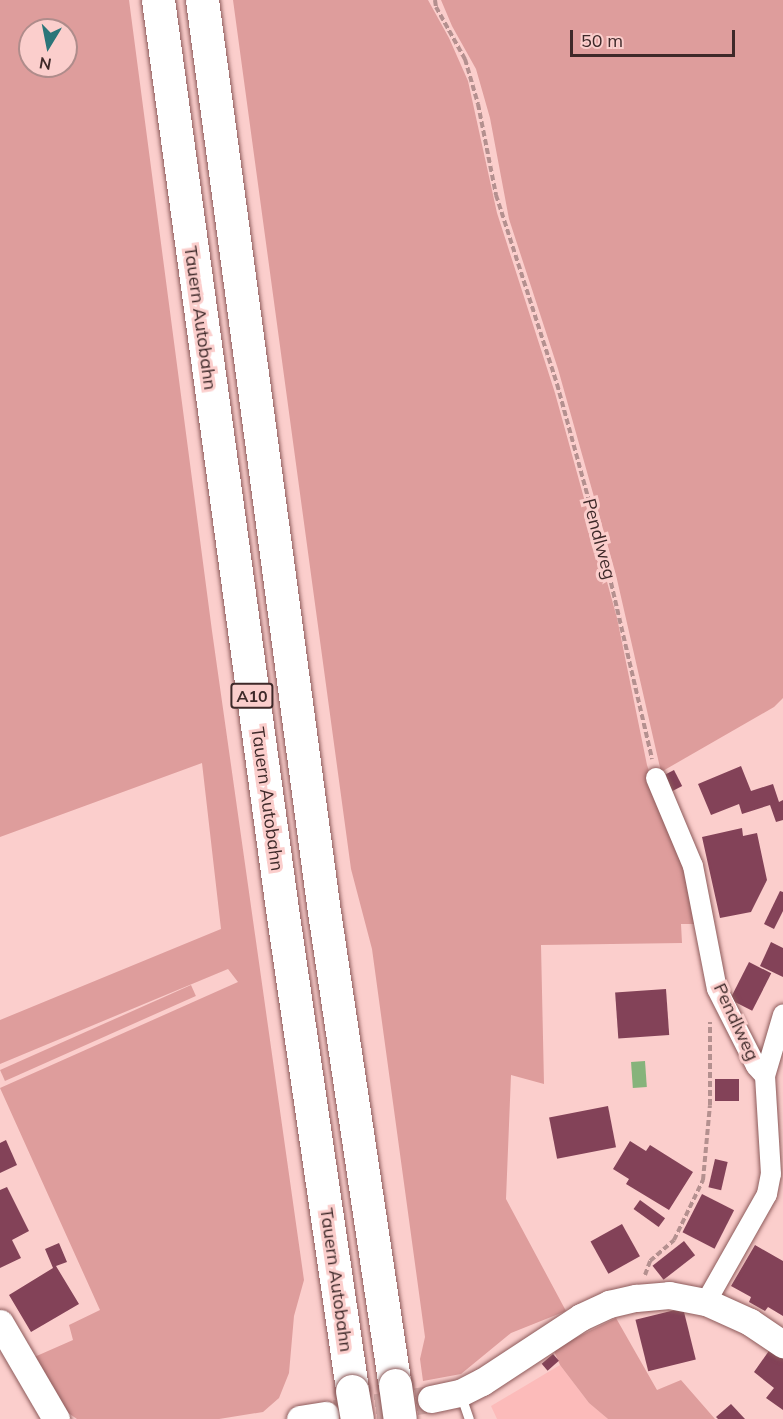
<!DOCTYPE html>
<html>
<head>
<meta charset="utf-8">
<style>
  body { margin:0 }
  #map { position:relative; width:783px; height:1419px; overflow:hidden; background:#fbcecc; font-family:Mulish,sans-serif }
  div>[style] { position:absolute }
  [style*='--x'] { left:calc(var(--x)*1px); top:calc(var(--y)*1px); width:calc(var(--w)*1px); rotate:calc(var(--a)*1deg) }
  .built>* { inset:0; background:#fcbbba }
  .green>* { inset:0; background:#de9d9c; transform-origin:0 0 }
  .water>* { inset:0; background:#86b37b; transform-origin:0 0 }
  .building>* { inset:0; background:#834258; transform-origin:0 0 }
  .secondary-tunnel>* { height:27px; margin-top:-13.5px; transform-origin:0; background:repeating-linear-gradient(90deg,#d5adab 0 27px,transparent 0 41px) }
  .path>* { height:4px; margin-top:-2px; transform-origin:0; background:repeating-linear-gradient(90deg,#b4908f 0 6px,transparent 0 9px) }
  .roads { filter:drop-shadow(0 0 2px #8c5a5a) drop-shadow(0 0 2px #8c5a5a) }
  .lane>* { height:9px; margin:-4.5px; padding:0 4.5px; transform-origin:4.5px; border-radius:4.5px; background:#fff }
  .street>* { height:20px; margin:-10px; padding:0 10px; transform-origin:10px; border-radius:10px; background:#fff }
  .secondary>* { height:27px; margin:-13.5px; padding:0 13.5px; transform-origin:13.5px; border-radius:13.5px; background:#fff }
  .highway>* { height:33px; margin:-16.5px; padding:0 16.5px; transform-origin:16.5px; border-radius:16.5px; background:#fff }
  .bridges { filter:drop-shadow(0 0 2px #8c5a5a) drop-shadow(0 0 2px #8c5a5a) }
  .highway-bridge>* { height:33px; margin:-16.5px; padding:0 16.5px; transform-origin:16.5px; border-radius:16.5px; background:#fff }
  span { translate:-50% -50%; white-space:nowrap; text-align:center; line-height:1.15; -webkit-text-stroke:6px #fbcecc; paint-order:stroke }
  .shield-label span { padding:2px 4px; background:#fbcecc; border:2px solid; border-radius:4px; -webkit-text-stroke-width:0 }
  .shield-label { font-size:16px; color:#3e2929; font-weight:700 }
  .street-label { font-size:18px; color:#3e2929 }
  .north { position:absolute; left:18px; top:18px; width:60px; height:60px; box-sizing:border-box; background:#fbcecc; border:2px solid #af8c8b; border-radius:50%; rotate:190deg; font-size:16px; font-weight:700; line-height:24px; text-align:center; color:#3e2929 }
  .north::after { content:''; display:block; margin:auto; width:21px; height:27px; background:#2b7579; clip-path:polygon(50% 0,100% 100%,50% 72%,0 100%) }
  .scale { position:absolute; left:570px; top:30px; width:165px; height:27px; box-sizing:border-box; border:3px solid #3e2929; border-top:0; padding-left:8px; font-size:18px; line-height:21px; white-space:nowrap; color:#3e2929; -webkit-text-stroke:4px #fbcecc; paint-order:stroke }
</style>
</head>
<body>
<div id="map">
  <div class="built">
    <i style="clip-path:polygon(560px 1365px,589px 1403px,608px 1419px,497px 1419px,491px 1406px)"></i>
  </div>
  <div class="green">
    <i style="clip-path:polygon(evenodd,0 0,129px 0,212px 631px,304px 1280px,294px 1316px,289px 1373px,279px 1398px,263px 1412px,219px 1419px,77px 1419px,64px 1410px,32px 1358px,73px 1340px,69px 1325px,100px 1310px,0 1088px,238px 982px,228px 969px,0 1064px,0 1020px,221px 929px,202px 763px,0 837px,0 0,30px 30px,66px 30px,66px 66px,30px 66px,30px 30px)"></i>
    <i style="clip-path:polygon(233px 0,428px 0,449px 38px,468px 81px,497px 213px,555px 393px,617px 618px,647px 765px,658px 798px,690px 868px,700px 924px,681px 924px,682px 943px,541px 945px,544px 1084px,511px 1075px,506px 1199px,566px 1311px,511px 1333px,461px 1374px,423px 1381px,420px 1359px,425px 1337px,372px 949px,351px 869px)"></i>
    <i style="clip-path:polygon(441px 0,783px 0,783px 698px,774px 707px,661px 772px,616px 575px,558px 369px,509px 219px,490px 118px,476px 69px,452px 26px)"></i>
    <i style="left:191px;top:985px;width:12px;height:209px;rotate:66deg"></i>
    <i style="clip-path:polygon(616px 1318px,657px 1390px,681px 1380px,715px 1419px,608px 1419px,589px 1403px,560px 1365px,553px 1349px)"></i>
  </div>
  <div class="water">
    <i style="left:645px;top:1061px;width:26px;height:14px;rotate:86deg"></i>
  </div>
  <div class="building">
    <i style="clip-path:polygon(741px 766px,751px 791px,773px 784px,779px 802px,783px 800px,783px 820px,776px 822px,770px 805px,742px 814px,739px 804px,711px 815px,698px 784px)"></i>
    <i style="left:674px;top:770px;width:18px;height:13px;rotate:63deg"></i>
    <i style="clip-path:polygon(742px 828px,743px 836px,757px 833px,767px 880px,751px 912px,720px 918px,702px 837px)"></i>
    <i style="clip-path:polygon(780px 891px,783px 892px,783px 911px,774px 929px,764px 924px)"></i>
    <i style="clip-path:polygon(771px 942px,783px 948px,783px 977px,760px 966px)"></i>
    <i style="left:749px;top:962px;width:25px;height:42px;rotate:27deg"></i>
    <i style="left:666px;top:989px;width:46px;height:51px;rotate:86deg"></i>
    <i style="left:715px;top:1079px;width:24px;height:22px"></i>
    <i style="left:608px;top:1106px;width:42px;height:60px;rotate:79deg"></i>
    <i style="clip-path:polygon(6px 1140px,17px 1165px,0 1173px,0 1143px)"></i>
    <i style="clip-path:polygon(630px 1141px,646px 1151px,650px 1145px,693px 1172px,669px 1210px,626px 1184px,629px 1179px,613px 1169px)"></i>
    <i style="left:715px;top:1159px;width:13px;height:29px;rotate:13deg"></i>
    <i style="clip-path:polygon(7px 1187px,29px 1231px,12px 1240px,21px 1258px,0 1268px,0 1190px)"></i>
    <i style="left:702px;top:1194px;width:36px;height:43px;rotate:27deg"></i>
    <i style="left:640px;top:1200px;width:31px;height:11px;rotate:36deg"></i>
    <i style="left:622px;top:1224px;width:37px;height:36px;rotate:61deg"></i>
    <i style="left:684px;top:1241px;width:18px;height:40px;rotate:52deg"></i>
    <i style="clip-path:polygon(59px 1243px,67px 1262px,56px 1266px,79px 1304px,31px 1332px,9px 1295px,53px 1268px,45px 1249px)"></i>
    <i style="clip-path:polygon(755px 1245px,783px 1261px,783px 1316px,768px 1307px,765px 1311px,749px 1302px,751px 1297px,731px 1286px)"></i>
    <i style="left:683px;top:1308px;width:53px;height:49px;rotate:76deg"></i>
    <i style="clip-path:polygon(773px 1345px,783px 1353px,783px 1410px,766px 1398px,774px 1388px,754px 1372px)"></i>
    <i style="left:553px;top:1354px;width:9px;height:15px;rotate:49deg"></i>
    <i style="clip-path:polygon(731px 1404px,745px 1419px,718px 1419px,716px 1417px)"></i>
  </div>
  <div class="secondary-tunnel">
    <i style="--x:335;--y:1413;--w:97;--a:-8.3"></i>
  </div>
  <div class="path">
    <i style="--x:435;--y:0;--w:7;--a:82"></i>
    <i style="--x:436;--y:7;--w:60;--a:60.9"></i>
    <i style="--x:465;--y:59;--w:47;--a:73.9"></i>
    <i style="--x:478;--y:104;--w:93;--a:78.8"></i>
    <i style="--x:496;--y:195;--w:199;--a:72.1"></i>
    <i style="--x:557;--y:384;--w:197;--a:74.7"></i>
    <i style="--x:609;--y:574;--w:190;--a:76.9"></i>
    <i style="--x:645;--y:1275;--w:15;--a:-70"></i>
    <i style="--x:650;--y:1261;--w:32;--a:-41"></i>
    <i style="--x:674;--y:1240;--w:67;--a:-64.2"></i>
    <i style="--x:703;--y:1180;--w:75;--a:-84.7"></i>
    <i style="--x:710;--y:1105;--w:83;--a:-90"></i>
  </div>
  <div class="roads">
    <div class="lane">
      <i style="--x:461;--y:1396;--w:24;--a:71"></i>
    </div>
    <div class="street">
      <i style="--x:656;--y:778;--w:95;--a:67.2"></i>
      <i style="--x:693;--y:866;--w:125;--a:79"></i>
      <i style="--x:717;--y:989;--w:86;--a:63.1"></i>
      <i style="--x:756;--y:1066;--w:13;--a:48"></i>
      <i style="--x:706;--y:1302;--w:124;--a:-60.5"></i>
      <i style="--x:767;--y:1194;--w:20;--a:-79"></i>
      <i style="--x:771;--y:1174;--w:98;--a:-93.5"></i>
      <i style="--x:765;--y:1076;--w:64;--a:-73.6"></i>
    </div>
    <div class="secondary">
      <i style="--x:0;--y:1323;--w:111;--a:59.7"></i>
      <i style="--x:431;--y:1399;--w:30;--a:-12"></i>
      <i style="--x:460;--y:1393;--w:25;--a:-27"></i>
      <i style="--x:482;--y:1382;--w:118;--a:-33.3"></i>
      <i style="--x:581;--y:1317;--w:31;--a:-25"></i>
      <i style="--x:609;--y:1304;--w:28;--a:-13"></i>
      <i style="--x:636;--y:1298;--w:33;--a:-5"></i>
      <i style="--x:669;--y:1295;--w:38;--a:11"></i>
      <i style="--x:706;--y:1302;--w:48;--a:24.4"></i>
      <i style="--x:750;--y:1322;--w:40;--a:34"></i>
      <i style="--x:300;--y:1419;--w:26;--a:-9"></i>
    </div>
    <div class="highway">
      <i style="--x:158;--y:0;--w:917;--a:82.23"></i>
      <i style="--x:282;--y:909;--w:487;--a:81.7"></i>
      <i style="--x:202;--y:0;--w:913;--a:82.38"></i>
      <i style="--x:323;--y:905;--w:485;--a:81.5"></i>
    </div>
  </div>
  <div class="bridges">
    <div class="highway-bridge">
      <i style="--x:395;--y:1385;--w:34;--a:82"></i>
      <i style="--x:352;--y:1391;--w:28;--a:80"></i>
    </div>
  </div>
  <div class="shield-label">
    <span style="left:252px;top:696px">A10</span>
  </div>
  <div class="street-label">
    <span style="left:200px;top:318px;rotate:82deg">Tauern Autobahn</span>
    <span style="left:599px;top:539px;rotate:75deg">Pendlweg</span>
    <span style="left:267px;top:799px;rotate:82deg">Tauern Autobahn</span>
    <span style="left:736px;top:1022px;rotate:65deg">Pendlweg</span>
    <span style="left:336px;top:1280px;rotate:82deg">Tauern Autobahn</span>
  </div>
  <div class="north">N</div>
  <div class="scale">50 m</div>
</div>
</body>
</html>
